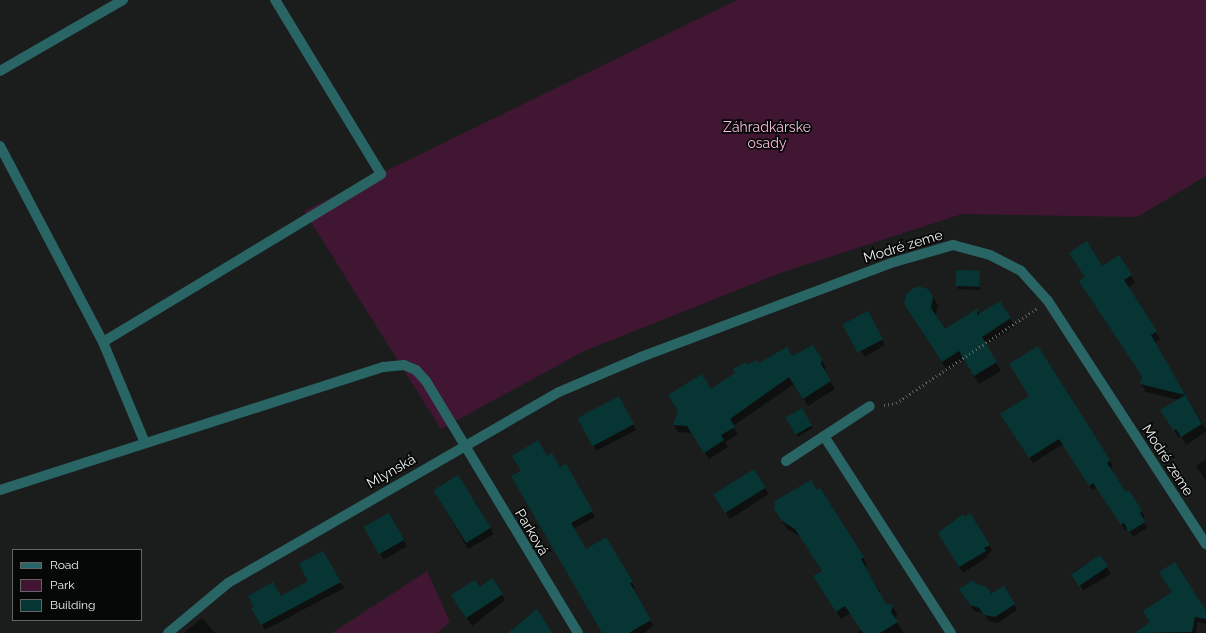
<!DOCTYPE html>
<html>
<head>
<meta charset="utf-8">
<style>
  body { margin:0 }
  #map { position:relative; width:1206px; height:633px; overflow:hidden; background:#1b1d1d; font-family:Raleway,sans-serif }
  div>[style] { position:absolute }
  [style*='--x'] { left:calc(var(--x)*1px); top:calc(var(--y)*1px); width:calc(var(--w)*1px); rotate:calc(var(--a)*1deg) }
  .green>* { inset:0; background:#411632 }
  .shadow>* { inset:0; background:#0007; transform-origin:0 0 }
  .building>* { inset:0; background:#073534; transform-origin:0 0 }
  .path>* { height:2.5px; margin-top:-1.25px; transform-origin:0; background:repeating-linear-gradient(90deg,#626464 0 1px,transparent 0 4px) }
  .street>* { height:10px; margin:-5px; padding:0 5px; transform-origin:5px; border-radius:5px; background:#296564 }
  span { translate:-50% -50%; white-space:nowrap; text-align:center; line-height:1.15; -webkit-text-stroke:3.5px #060707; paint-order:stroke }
  .park-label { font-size:14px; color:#fbbbe0 }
  .street-label { font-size:14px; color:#eef0f0 }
  .legend { position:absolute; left:12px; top:549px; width:130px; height:72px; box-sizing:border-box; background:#060707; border:1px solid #636464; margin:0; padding:5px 7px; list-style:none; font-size:12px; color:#eef0f0 }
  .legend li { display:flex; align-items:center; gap:8px; height:20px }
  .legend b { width:20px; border:1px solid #636464 }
</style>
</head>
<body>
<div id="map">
  <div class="green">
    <i style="clip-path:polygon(737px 0,1206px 0,1206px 176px,1137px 217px,962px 214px,783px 272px,584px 351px,441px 429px,304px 211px)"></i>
    <i style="clip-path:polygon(427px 571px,450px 622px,437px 633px,332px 633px)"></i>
  </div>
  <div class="shadow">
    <i style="clip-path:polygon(1102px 267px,1131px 275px,1135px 283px,1128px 288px,1160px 339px,1154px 343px,1206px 429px,1206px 432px,1186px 445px,1181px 436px,1179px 438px,1166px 418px,1179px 400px,1146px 392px,1141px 384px,1143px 377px)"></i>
    <i style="clip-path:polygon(957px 271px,979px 272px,980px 290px,958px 289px)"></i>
    <i style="clip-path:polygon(933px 297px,938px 306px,935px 316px,945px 331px,977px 310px,980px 315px,1000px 302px,1015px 327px,986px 345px,1001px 371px,979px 384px,964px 359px,947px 370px,910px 312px)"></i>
    <i style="clip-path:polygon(871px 318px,885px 345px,865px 357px,844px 325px)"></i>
    <i style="clip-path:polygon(1038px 347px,1110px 461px,1113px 466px,1109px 469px,1125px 493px,1129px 491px,1145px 517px,1142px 519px,1147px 528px,1133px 537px,1128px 528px,1125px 530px,1097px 488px,1092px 490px,1063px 444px,1033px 463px,1005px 420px,1030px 396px)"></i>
    <i style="clip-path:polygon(792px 357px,821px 360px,826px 367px,824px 372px,835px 389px,808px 406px,794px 384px,733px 426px,738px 434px,725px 442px,728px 447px,709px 459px,692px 433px,678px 432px,674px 425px,711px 390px,747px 367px)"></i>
    <i style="clip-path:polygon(622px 403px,636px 430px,596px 451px,593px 445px)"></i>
    <i style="left:802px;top:410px;width:21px;height:17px;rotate:59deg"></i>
    <i style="clip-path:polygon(547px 457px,560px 468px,565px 465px,595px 517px,573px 529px,586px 550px,606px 538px,635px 588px,633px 589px,653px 626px,644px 633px,602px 633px)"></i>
    <i style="clip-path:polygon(1206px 459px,1206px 481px,1196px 466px)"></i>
    <i style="clip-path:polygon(765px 488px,769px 494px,730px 519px,718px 501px)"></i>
    <i style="clip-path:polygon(434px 489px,474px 500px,494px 534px,468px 549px)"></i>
    <i style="left:389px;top:515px;width:36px;height:27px;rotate:60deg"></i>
    <i style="clip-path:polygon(779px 516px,863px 557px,867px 565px,865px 567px,880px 592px,878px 593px,886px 605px,892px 606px,897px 614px,895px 620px,904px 633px,859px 633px,861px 629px,850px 613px,841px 619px,819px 584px,823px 571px,801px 537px,787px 529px)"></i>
    <i style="clip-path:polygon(942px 539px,989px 545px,992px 551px,987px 555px,988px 557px,963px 573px)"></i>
    <i style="clip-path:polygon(323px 552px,344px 588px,265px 630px,253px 609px,281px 597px,310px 581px)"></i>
    <i style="left:1100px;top:556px;width:21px;height:32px;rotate:59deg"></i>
    <i style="clip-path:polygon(480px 588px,502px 594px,505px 600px,472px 626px,456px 602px)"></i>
    <i style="clip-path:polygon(1173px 592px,1206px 613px,1206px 624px,1198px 622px,1196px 633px,1140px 633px,1151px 623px)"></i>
    <i style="clip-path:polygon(964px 595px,991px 595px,1014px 604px,1017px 610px,998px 623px,989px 621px,984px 613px,974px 611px)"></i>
    <i style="clip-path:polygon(202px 618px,215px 633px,184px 633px)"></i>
  </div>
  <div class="building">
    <i style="clip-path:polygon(1087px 241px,1102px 266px,1119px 255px,1132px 275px,1124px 280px,1157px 331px,1151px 335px,1202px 424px,1181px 437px,1176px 429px,1174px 431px,1160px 410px,1185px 395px,1140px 384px,1142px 376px,1079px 281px,1085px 277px,1069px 253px)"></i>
    <i style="left:956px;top:270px;width:24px;height:16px;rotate:2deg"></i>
    <i style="clip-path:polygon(917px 286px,928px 289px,933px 297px,931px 308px,945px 329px,978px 308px,977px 315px,1000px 301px,1011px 318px,982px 337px,997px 362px,974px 376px,959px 351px,942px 362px,904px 304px,907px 293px)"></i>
    <i style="left:868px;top:311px;width:32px;height:29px;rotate:62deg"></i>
    <i style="clip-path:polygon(813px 345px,822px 359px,821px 364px,831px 381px,803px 399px,789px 377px,730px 419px,735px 427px,721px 435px,724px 440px,704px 453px,687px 426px,673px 425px,678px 411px,668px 395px,702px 374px,711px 389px,735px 373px,733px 369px,746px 362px,748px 365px,756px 360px,759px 363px,787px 347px,792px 356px)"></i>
    <i style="clip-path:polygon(1038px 346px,1110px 460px,1107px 463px,1126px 492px,1129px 490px,1142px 511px,1140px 513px,1145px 522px,1129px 532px,1124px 523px,1121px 525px,1093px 483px,1089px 486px,1059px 439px,1029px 458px,1000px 414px,1029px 396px,1009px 364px)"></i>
    <i style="left:619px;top:396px;width:32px;height:47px;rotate:62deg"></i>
    <i style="left:802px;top:408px;width:20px;height:19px;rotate:60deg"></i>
    <i style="clip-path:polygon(538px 440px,547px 456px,552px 453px,560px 467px,566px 464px,593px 511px,571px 523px,586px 549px,606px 537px,633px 582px,630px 583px,651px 620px,629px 633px,602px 633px,511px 476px,521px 471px,512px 456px)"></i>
    <i style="left:754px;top:469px;width:22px;height:48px;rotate:58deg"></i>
    <i style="left:458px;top:475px;width:62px;height:29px;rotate:58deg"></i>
    <i style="clip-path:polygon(811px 480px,817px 490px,820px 488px,864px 557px,861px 559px,886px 604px,893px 605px,891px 612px,898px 622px,880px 633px,863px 633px,845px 606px,836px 612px,813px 576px,822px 571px,795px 529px,782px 521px,774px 509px,775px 501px)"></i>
    <i style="left:389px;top:513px;width:31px;height:29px;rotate:61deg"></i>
    <i style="clip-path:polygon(970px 513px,990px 545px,984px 548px,986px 551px,959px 567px,938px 533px,963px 514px,964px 517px)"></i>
    <i style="clip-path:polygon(323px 551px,341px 582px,261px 625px,251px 608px,254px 607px,248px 596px,273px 582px,281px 596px,308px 581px,299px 564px)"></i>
    <i style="left:1100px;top:555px;width:14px;height:35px;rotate:56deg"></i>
    <i style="clip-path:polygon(1175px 562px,1206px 611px,1206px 619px,1195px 617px,1192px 632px,1135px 633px,1150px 622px,1143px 611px,1172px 592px,1159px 572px)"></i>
    <i style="clip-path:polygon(492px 578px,503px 594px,466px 618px,451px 595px,475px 580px,480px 587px)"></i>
    <i style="clip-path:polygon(973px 580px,976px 584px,987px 587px,991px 594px,1004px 586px,1015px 604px,995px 617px,984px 615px,979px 608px,970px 605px,959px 589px)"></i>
    <i style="clip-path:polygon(537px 609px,552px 633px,508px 633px)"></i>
  </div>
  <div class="path">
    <i style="--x:884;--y:405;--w:12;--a:-9"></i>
    <i style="--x:896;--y:403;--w:169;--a:-33.9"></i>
  </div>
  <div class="street">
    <i style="--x:0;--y:71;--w:142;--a:-30"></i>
    <i style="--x:0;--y:146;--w:221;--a:62.3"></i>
    <i style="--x:824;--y:436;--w:234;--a:57.2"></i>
    <i style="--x:145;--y:443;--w:109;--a:-112.6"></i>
    <i style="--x:103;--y:342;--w:325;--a:-31.1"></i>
    <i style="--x:381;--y:174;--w:204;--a:-121.3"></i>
    <i style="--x:786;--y:461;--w:100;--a:-33.2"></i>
    <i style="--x:0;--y:490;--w:403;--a:-17.8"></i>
    <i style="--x:384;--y:367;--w:20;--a:-6"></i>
    <i style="--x:404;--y:365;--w:13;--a:23"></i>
    <i style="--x:416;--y:370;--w:15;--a:48"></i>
    <i style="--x:426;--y:381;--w:294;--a:58.9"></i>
    <i style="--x:168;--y:633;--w:78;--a:-39.8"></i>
    <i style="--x:228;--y:583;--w:382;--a:-30"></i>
    <i style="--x:559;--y:392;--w:89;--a:-23.1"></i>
    <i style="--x:641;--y:357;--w:267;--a:-20.6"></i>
    <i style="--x:891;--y:263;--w:65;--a:-16.2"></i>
    <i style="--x:953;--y:245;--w:38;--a:15"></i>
    <i style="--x:990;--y:255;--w:35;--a:27"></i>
    <i style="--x:1021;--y:271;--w:40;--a:48"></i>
    <i style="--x:1048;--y:301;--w:290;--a:57"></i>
  </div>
  <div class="park-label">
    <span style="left:767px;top:135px">Záhradkárske<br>osady</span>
  </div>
  <div class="street-label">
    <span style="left:903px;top:246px;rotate:-17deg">Modré zeme</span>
    <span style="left:1168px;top:460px;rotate:57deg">Modré zeme</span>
    <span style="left:391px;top:471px;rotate:-30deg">Mlynská</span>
    <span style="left:532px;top:532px;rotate:59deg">Parková</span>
  </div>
  <ul class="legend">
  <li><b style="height:5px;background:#296564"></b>Road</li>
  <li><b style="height:11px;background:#411632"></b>Park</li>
  <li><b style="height:11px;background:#073534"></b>Building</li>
  </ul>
</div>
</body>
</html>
